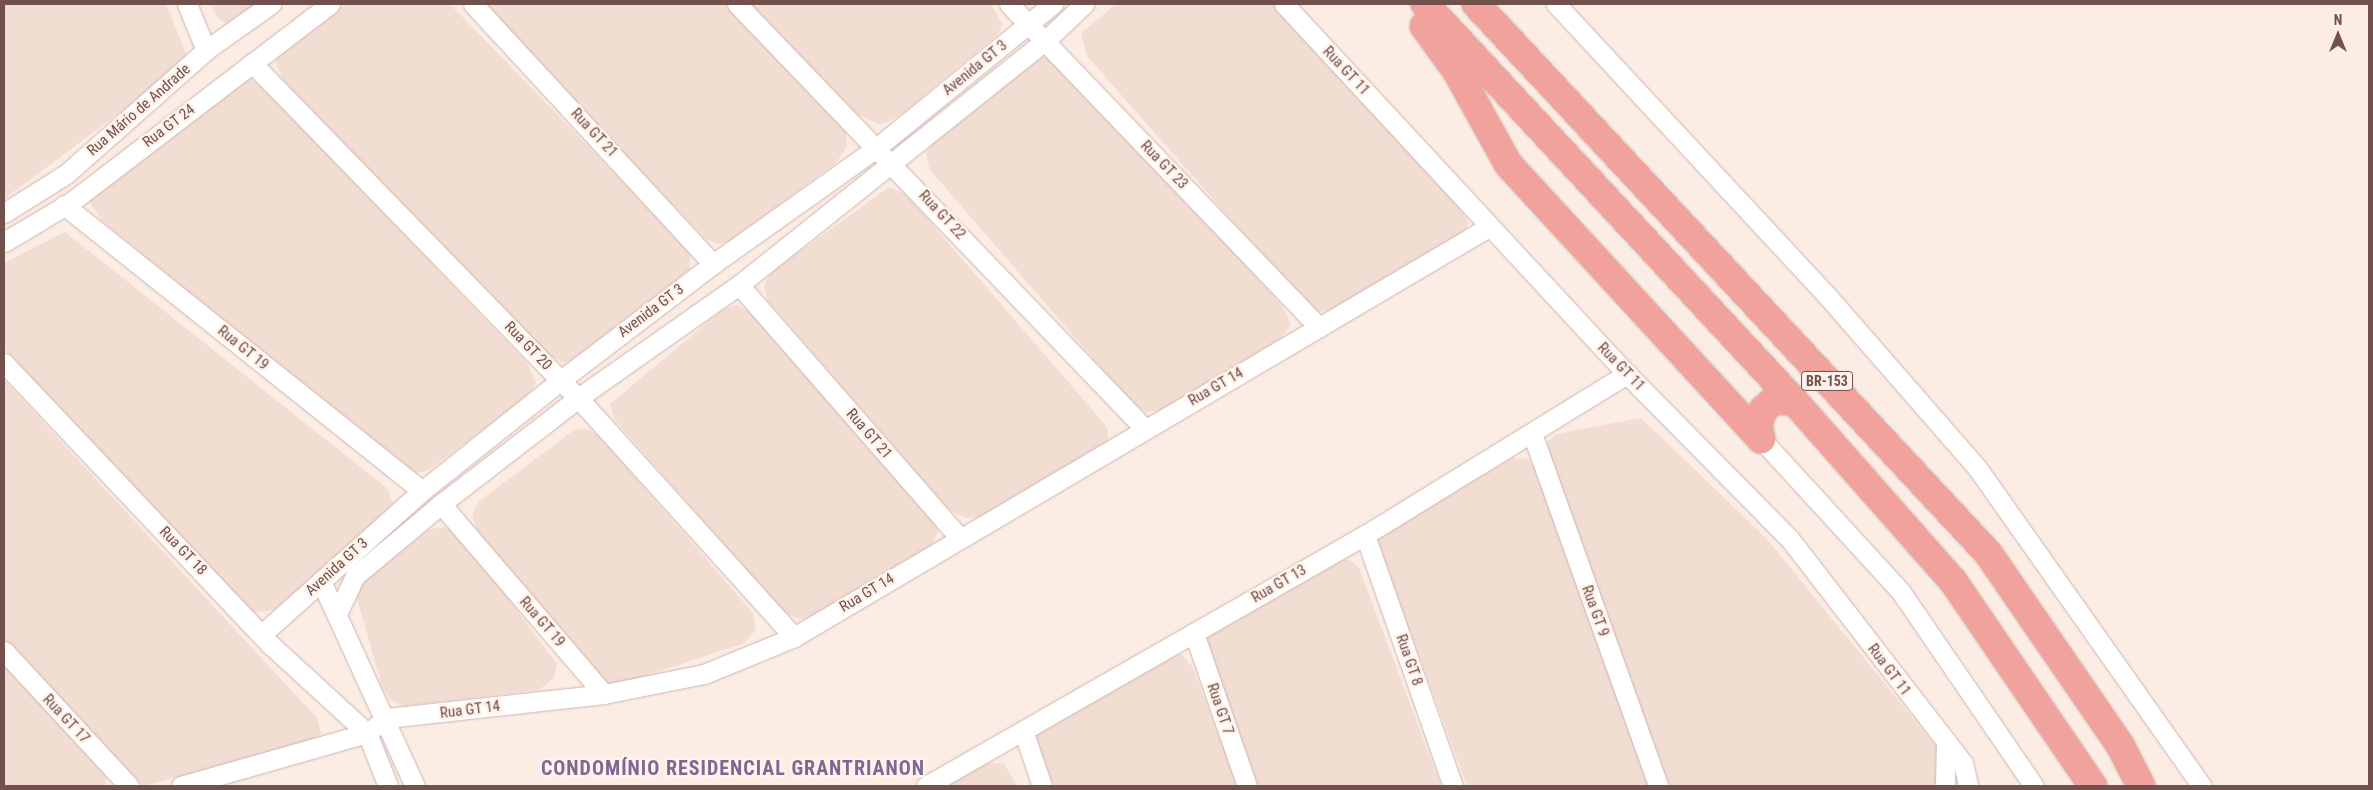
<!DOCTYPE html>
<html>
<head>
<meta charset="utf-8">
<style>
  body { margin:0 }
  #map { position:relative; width:2373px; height:790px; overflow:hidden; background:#fbede4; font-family:"Roboto Condensed",sans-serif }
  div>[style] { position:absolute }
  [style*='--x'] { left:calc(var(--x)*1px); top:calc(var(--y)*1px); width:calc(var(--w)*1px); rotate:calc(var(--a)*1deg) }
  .residential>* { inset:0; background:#f2ddd3 }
  .roads { filter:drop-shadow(0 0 1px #ceb5ae) drop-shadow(0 0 1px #ceb5ae) }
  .minor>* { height:19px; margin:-9.5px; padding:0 9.5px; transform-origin:9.5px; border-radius:9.5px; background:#fff }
  .highway>* { height:28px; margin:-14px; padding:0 14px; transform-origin:14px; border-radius:14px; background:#f2a29d }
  span { translate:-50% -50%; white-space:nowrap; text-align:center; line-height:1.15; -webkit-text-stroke:5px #fef2ea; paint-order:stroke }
  .shield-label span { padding:1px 4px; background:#fef2ea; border:1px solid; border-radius:4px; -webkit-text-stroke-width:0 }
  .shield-label { font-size:14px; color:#72504b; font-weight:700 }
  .street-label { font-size:15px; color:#72504b }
  .district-label { font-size:20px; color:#7c6795; font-weight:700; letter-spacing:1px }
  .frame { position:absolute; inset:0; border:5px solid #72504b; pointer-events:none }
  .north { position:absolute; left:2313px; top:10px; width:50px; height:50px; -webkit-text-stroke:4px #fef2ea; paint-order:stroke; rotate:0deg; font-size:14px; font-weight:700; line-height:20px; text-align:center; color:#72504b }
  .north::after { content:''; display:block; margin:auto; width:18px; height:22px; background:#72504b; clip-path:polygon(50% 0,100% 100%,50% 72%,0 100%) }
</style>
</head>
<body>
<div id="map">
  <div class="residential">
    <i style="clip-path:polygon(4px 4px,166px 4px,187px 56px,181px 67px,4px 199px)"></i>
    <i style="clip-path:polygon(211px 4px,268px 4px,234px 27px,218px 19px)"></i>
    <i style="clip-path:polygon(345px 4px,450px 4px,690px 251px,690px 269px,584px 357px,564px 363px,540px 350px,285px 83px,275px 61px,282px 51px)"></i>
    <i style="clip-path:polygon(479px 4px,724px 4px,846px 131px,847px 146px,837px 162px,729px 242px,717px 244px,705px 238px)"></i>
    <i style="clip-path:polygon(750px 4px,991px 4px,1003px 25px,995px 37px,899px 116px,880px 125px,857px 114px)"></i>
    <i style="clip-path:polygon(1116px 4px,1279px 4px,1458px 203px,1469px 223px,1460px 239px,1340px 307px,1318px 312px,1301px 299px,1087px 56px,1081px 33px)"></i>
    <i style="clip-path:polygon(1054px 55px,1067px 65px,1283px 307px,1291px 325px,1281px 338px,1168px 409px,1146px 412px,1128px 399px,930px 170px,926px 153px,932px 142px,1040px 58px)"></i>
    <i style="clip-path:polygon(248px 78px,265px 89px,527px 363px,536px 383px,526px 397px,429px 470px,414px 474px,394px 460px,101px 220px,88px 199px)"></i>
    <i style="clip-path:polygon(889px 187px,906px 194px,1108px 428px,1107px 442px,983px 517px,966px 518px,949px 510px,768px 301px,764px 286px,770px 273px)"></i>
    <i style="clip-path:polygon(65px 232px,388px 489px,394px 507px,380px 526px,274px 610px,253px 613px,4px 349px,4px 263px)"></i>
    <i style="clip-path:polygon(737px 305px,754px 315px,930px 514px,938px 532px,932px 545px,819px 616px,800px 619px,784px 613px,614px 419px,610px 404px,722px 310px)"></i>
    <i style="clip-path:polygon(4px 380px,317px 718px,321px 733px,306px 745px,143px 786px,4px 640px)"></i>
    <i style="clip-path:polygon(1641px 418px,1766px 538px,1939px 750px,1942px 776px,1933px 786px,1669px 786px,1546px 461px,1544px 445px,1556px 434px)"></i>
    <i style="clip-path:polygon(588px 429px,600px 437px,753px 613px,756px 629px,745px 643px,605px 689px,477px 531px,472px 515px,478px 502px,574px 430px)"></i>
    <i style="clip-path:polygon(1513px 458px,1528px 459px,1542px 478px,1657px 786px,1467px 786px,1376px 539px,1390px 525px)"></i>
    <i style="clip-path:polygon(446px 527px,461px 535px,557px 664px,554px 678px,539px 690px,404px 706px,390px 700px,382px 686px,353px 585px,430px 529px)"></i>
    <i style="clip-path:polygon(1333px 559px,1350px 560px,1359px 568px,1441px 786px,1252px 786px,1204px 638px,1216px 624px)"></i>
    <i style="clip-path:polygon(1182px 655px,1192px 666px,1238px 786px,1050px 786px,1035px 748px,1036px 733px,1166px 656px)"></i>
    <i style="clip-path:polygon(4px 664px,103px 770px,107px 786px,4px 786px)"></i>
    <i style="clip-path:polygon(985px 763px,1004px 764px,1017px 786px,940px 786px)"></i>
  </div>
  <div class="roads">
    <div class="minor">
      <i style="--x:187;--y:4;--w:50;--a:67.6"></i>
      <i style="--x:473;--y:4;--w:354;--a:47.3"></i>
      <i style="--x:737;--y:4;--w:589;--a:46.17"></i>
      <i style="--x:1009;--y:4;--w:448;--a:46.2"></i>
      <i style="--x:1284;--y:4;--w:505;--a:47.17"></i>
      <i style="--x:1627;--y:374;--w:231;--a:45.4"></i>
      <i style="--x:1789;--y:538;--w:284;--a:52.3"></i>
      <i style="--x:1963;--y:763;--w:23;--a:77"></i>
      <i style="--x:1556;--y:4;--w:401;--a:47.1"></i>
      <i style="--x:1829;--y:298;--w:227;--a:48.9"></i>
      <i style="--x:1978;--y:469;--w:388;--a:54.8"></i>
      <i style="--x:252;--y:63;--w:467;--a:45.8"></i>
      <i style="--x:578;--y:398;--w:322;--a:47.9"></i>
      <i style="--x:64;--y:205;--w:458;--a:38.6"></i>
      <i style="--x:4;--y:213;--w:73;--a:-32.2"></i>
      <i style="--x:66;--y:174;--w:187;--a:-41.5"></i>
      <i style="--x:206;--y:50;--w:80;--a:-35.3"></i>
      <i style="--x:4;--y:242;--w:78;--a:-30.8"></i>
      <i style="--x:71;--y:202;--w:326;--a:-37.4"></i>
      <i style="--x:739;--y:285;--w:336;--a:48.9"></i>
      <i style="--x:4;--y:363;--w:390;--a:46.6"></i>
      <i style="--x:272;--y:646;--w:129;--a:42.5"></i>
      <i style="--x:367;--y:733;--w:57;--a:68.4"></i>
      <i style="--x:1533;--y:436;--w:372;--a:70.3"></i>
      <i style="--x:1761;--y:439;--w:207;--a:47.5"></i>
      <i style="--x:1901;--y:592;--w:235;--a:55.6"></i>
      <i style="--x:441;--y:504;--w:250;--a:49.4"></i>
      <i style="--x:1365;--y:535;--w:266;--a:70.7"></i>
      <i style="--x:321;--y:581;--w:226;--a:65.4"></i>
      <i style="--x:337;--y:614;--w:42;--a:-64.7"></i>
      <i style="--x:355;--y:576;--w:112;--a:-39.9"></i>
      <i style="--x:441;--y:504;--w:173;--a:-37.7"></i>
      <i style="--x:578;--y:398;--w:197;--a:-35.1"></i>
      <i style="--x:739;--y:285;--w:391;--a:-38.6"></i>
      <i style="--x:1045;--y:41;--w:54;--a:-43.5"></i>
      <i style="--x:1194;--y:633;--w:162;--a:70.9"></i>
      <i style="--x:262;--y:634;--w:215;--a:-41.8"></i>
      <i style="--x:422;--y:491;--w:178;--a:-38.6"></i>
      <i style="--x:561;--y:380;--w:191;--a:-37.3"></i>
      <i style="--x:713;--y:264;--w:199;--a:-35.4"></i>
      <i style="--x:875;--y:149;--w:230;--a:-39.2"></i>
      <i style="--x:4;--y:651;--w:184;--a:47.2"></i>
      <i style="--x:1024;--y:733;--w:56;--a:71.2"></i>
      <i style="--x:1945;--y:782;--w:41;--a:-88.6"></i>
      <i style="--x:181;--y:786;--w:193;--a:-15.9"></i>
      <i style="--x:367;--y:733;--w:25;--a:-37"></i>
      <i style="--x:387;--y:718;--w:218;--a:-6.3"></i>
      <i style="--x:604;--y:694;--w:102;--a:-11.3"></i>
      <i style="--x:704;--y:674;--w:97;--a:-22.3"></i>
      <i style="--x:794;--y:637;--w:807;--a:-30.54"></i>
      <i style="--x:926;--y:786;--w:506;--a:-29.76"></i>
      <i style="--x:1365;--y:535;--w:308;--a:-31.6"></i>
    </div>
    <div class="highway">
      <i style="--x:1425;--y:4;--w:543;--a:47.09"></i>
      <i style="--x:1795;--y:402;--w:239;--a:48.6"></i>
      <i style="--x:1953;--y:581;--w:248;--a:55.7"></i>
      <i style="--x:1476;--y:4;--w:751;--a:47"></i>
      <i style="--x:1988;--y:553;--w:233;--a:55.5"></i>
      <i style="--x:2120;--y:745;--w:46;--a:62.9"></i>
      <i style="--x:1424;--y:26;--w:54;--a:54"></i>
      <i style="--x:1456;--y:70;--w:107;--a:61"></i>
      <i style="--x:1508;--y:164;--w:374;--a:47.4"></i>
      <i style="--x:1761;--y:439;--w:15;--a:-101"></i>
      <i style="--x:1758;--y:424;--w:15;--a:-70"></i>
      <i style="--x:1763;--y:410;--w:15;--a:-42"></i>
      <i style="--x:1774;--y:400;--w:21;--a:5"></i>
    </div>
  </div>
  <div class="shield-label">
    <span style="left:1827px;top:381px">BR-153</span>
  </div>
  <div class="street-label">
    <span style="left:975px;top:68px;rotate:-39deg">Avenida GT 3</span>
    <span style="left:1346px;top:71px;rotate:47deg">Rua GT 11</span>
    <span style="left:139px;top:110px;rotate:-41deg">Rua Mário de Andrade</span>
    <span style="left:169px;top:126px;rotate:-37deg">Rua GT 24</span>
    <span style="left:594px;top:133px;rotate:47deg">Rua GT 21</span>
    <span style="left:1164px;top:165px;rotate:46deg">Rua GT 23</span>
    <span style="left:942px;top:215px;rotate:47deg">Rua GT 22</span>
    <span style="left:651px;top:311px;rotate:-37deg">Avenida GT 3</span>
    <span style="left:528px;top:346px;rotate:46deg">Rua GT 20</span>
    <span style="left:243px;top:348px;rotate:39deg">Rua GT 19</span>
    <span style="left:1621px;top:367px;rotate:46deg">Rua GT 11</span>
    <span style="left:1216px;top:387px;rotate:-30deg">Rua GT 14</span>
    <span style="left:869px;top:434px;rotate:49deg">Rua GT 21</span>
    <span style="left:183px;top:551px;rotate:46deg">Rua GT 18</span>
    <span style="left:337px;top:567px;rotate:-42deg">Avenida GT 3</span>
    <span style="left:1279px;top:584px;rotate:-30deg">Rua GT 13</span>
    <span style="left:867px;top:593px;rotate:-31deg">Rua GT 14</span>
    <span style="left:1595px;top:611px;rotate:70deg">Rua GT 9</span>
    <span style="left:542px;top:622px;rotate:49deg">Rua GT 19</span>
    <span style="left:1409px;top:660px;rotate:71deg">Rua GT 8</span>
    <span style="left:1889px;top:670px;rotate:53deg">Rua GT 11</span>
    <span style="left:1220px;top:709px;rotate:71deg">Rua GT 7</span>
    <span style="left:470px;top:710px;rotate:-7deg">Rua GT 14</span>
    <span style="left:66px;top:719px;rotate:47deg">Rua GT 17</span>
  </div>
  <div class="district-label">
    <span style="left:733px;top:768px">CONDOMÍNIO RESIDENCIAL GRANTRIANON</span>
  </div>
  <div class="frame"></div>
  <div class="north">N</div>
</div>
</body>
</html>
